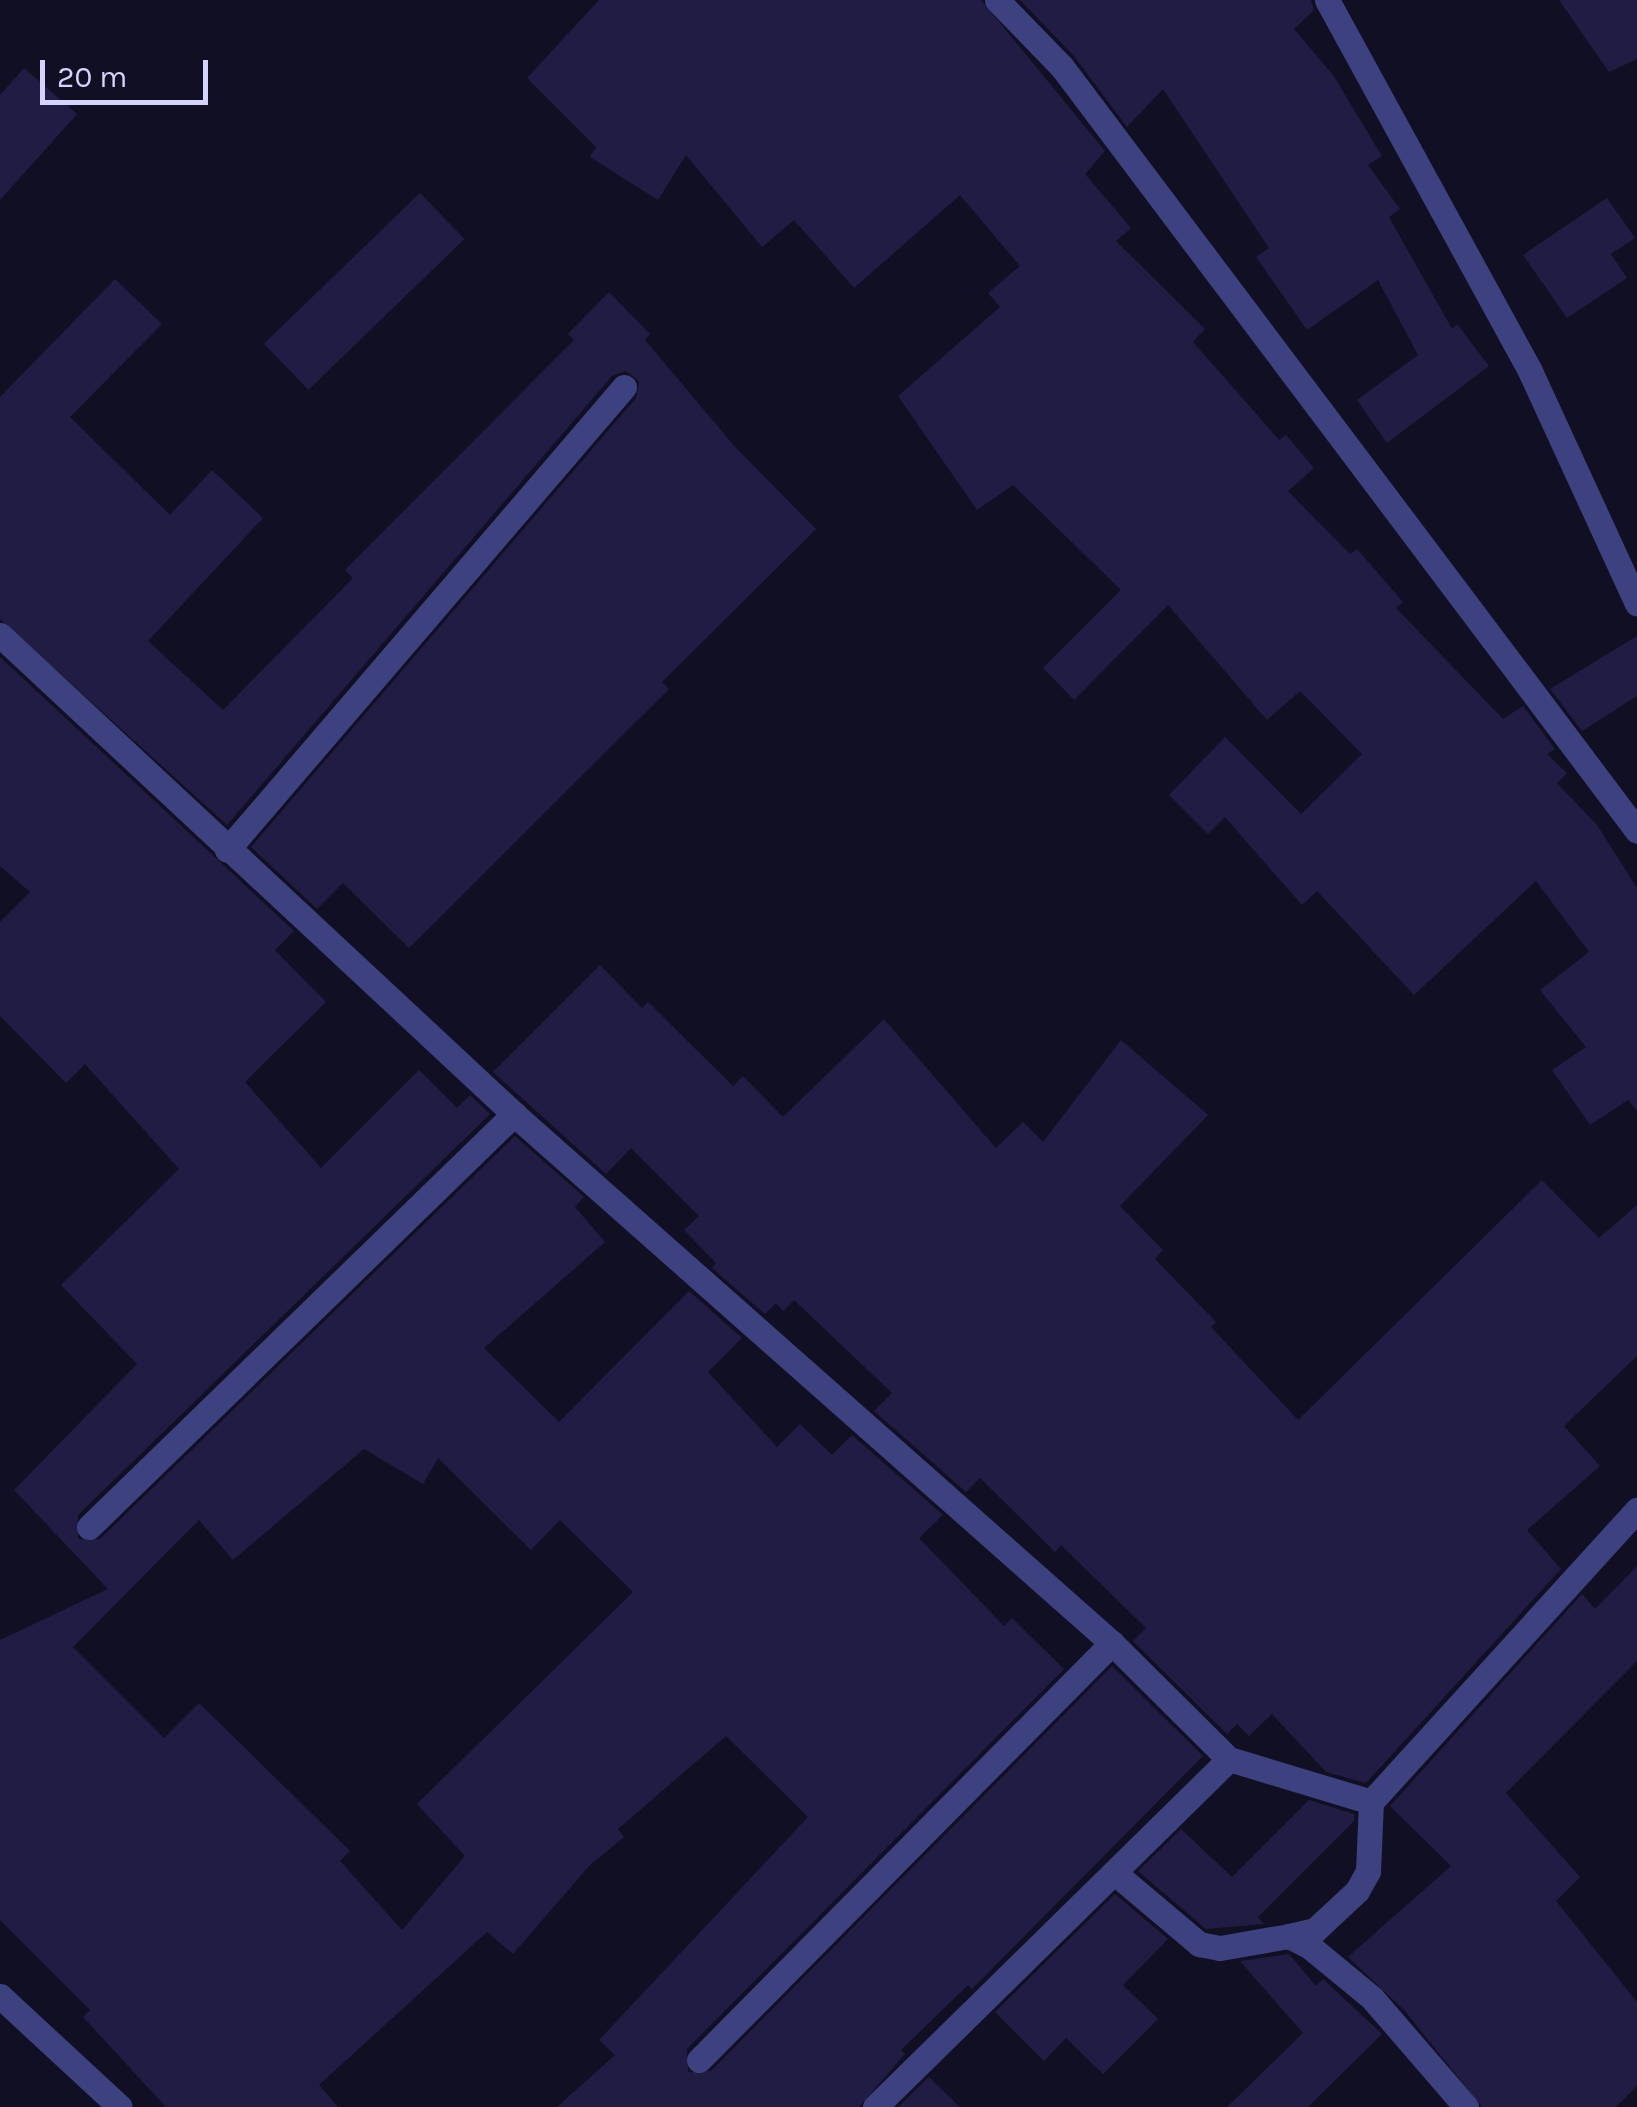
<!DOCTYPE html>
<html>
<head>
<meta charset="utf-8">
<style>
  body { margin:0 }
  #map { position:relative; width:1637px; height:2107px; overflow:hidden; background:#110f23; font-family:Karla,sans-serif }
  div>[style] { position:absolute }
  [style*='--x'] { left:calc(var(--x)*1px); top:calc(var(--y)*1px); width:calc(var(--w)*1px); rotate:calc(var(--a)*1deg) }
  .building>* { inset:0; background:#211c43; transform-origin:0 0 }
  .street>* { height:25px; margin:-12.5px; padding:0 12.5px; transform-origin:12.5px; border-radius:12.5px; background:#3d417f }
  span { translate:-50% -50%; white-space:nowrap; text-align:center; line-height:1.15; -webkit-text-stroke:9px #110f23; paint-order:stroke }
  .scale { position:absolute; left:40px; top:60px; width:168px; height:45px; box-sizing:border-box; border:5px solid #d4d3fd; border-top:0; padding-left:12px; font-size:30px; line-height:35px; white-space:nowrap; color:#d4d3fd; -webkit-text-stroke:8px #110f23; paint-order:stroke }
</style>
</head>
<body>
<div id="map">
  <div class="building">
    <i style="clip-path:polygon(599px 0,981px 0,1105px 151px,1085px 174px,1131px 228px,1116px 241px,1205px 329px,1193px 342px,1279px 440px,1286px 435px,1314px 468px,1288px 491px,1350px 554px,1357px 549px,1403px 602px,1396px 608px,1503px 719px,1523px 706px,1555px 749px,1547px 754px,1567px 773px,1557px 783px,1597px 825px,1637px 888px,1637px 1111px,1628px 1100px,1590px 1125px,1552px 1070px,1586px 1047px,1540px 990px,1589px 952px,1536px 881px,1414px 995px,1317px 891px,1302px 905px,1225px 817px,1208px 834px,1169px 795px,1225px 737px,1301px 814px,1362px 754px,1300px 691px,1267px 720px,1168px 605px,1074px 700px,1043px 668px,1121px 590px,1013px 485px,977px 510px,898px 396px,1000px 307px,988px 293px,1020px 266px,960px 195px,854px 288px,794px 220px,762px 247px,686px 155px,658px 200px,590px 157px,596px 147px,527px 78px)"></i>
    <i style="clip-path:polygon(1020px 0,1311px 0,1314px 10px,1294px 29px,1333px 75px,1382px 156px,1368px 165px,1400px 209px,1389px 217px,1452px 329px,1457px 324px,1489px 366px,1387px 443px,1357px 400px,1418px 355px,1378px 280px,1307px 330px,1256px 257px,1269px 248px,1163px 89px,1127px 127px,1074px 56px)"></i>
    <i style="clip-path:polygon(1559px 0,1637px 0,1637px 59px,1609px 72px)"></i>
    <i style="clip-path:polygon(24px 68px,77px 114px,0 200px,0 95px)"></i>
    <i style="left:420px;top:193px;width:64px;height:217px;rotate:46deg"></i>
    <i style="clip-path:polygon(1607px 198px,1635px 238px,1611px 254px,1627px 278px,1567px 318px,1523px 255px)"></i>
    <i style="clip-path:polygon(115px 279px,162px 324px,70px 417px,170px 515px,212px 470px,263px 518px,148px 641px,223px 710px,353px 578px,345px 570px,574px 340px,568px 334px,609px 292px,650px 334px,645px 340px,736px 448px,816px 529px,662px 682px,669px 689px,409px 948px,343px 883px,317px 909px,251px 847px,636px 398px,639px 381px,626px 371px,612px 376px,227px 825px,0 619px,0 397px)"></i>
    <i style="clip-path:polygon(1637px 636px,1637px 696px,1582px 731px,1550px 689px)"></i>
    <i style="clip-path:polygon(evenodd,0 657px,294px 931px,275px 950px,326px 1002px,245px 1082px,321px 1168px,419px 1070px,457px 1108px,470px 1095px,490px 1114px,78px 1515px,78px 1539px,100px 1539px,515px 1136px,584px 1197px,575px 1207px,605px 1242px,484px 1348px,559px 1422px,689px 1291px,742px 1338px,708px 1372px,777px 1447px,800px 1424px,832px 1455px,852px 1435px,943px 1515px,919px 1538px,1004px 1626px,1012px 1618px,1064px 1669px,687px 2049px,688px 2072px,711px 2071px,1112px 1666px,1203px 1756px,972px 1989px,968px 1985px,901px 2050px,905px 2054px,859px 2107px,557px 2107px,615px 2055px,599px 2040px,808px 1817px,726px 1736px,618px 1829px,624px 1837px,589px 1866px,513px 1954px,487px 1932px,319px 2085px,338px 2107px,166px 2107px,83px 2017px,90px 2010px,0 1920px,0 1640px,108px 1589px,14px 1490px,137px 1364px,61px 1285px,179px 1169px,85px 1064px,66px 1083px,0 1016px,0 922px,30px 892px,0 866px,0 657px,364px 1449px,423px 1484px,438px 1458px,531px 1550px,560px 1520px,633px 1592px,417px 1804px,465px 1856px,402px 1930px,340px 1861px,350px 1851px,199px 1703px,164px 1738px,73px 1647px,199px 1520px,233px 1560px,364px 1449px)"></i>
    <i style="clip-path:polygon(600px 965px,642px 1008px,648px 1002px,733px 1086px,743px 1076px,783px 1117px,884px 1019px,996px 1148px,1023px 1122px,1043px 1142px,1121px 1040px,1208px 1115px,1120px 1206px,1163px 1250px,1155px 1259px,1216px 1322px,1211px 1327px,1298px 1420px,1542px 1180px,1599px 1238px,1637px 1205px,1637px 1356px,1564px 1426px,1600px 1466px,1527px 1530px,1561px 1569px,1366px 1783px,1326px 1772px,1272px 1714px,1249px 1736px,1237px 1724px,1227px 1734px,1133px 1641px,1146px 1628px,1061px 1545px,1055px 1552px,980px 1478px,966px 1492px,874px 1411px,892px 1393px,794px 1300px,783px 1311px,776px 1303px,765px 1314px,712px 1268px,716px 1263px,684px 1230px,699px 1216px,631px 1148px,606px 1174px,493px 1072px)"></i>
    <i style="clip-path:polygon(1637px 1566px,1637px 1661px,1506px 1793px,1580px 1877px,1556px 1901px,1637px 2002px,1637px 2086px,1616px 2107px,1482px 2107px,1405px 2011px,1348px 1957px,1451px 1866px,1390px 1806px,1582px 1594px,1595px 1609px)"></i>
    <i style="clip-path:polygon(1309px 1800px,1354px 1814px,1354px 1821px,1258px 1917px,1264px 1924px,1206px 1929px,1138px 1871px,1181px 1829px,1232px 1877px)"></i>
    <i style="clip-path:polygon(1115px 1894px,1168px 1939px,1123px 1985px,1158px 2019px,1103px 2074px,1066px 2038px,1044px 2061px,995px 2012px)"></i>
    <i style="clip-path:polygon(1289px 1954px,1316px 1986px,1323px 1979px,1382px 2034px,1308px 2107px,1227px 2107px,1303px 2033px,1240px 1961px)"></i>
    <i style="clip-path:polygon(929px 2077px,960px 2107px,898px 2107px)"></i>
  </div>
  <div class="street">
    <i style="--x:997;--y:0;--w:93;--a:45.9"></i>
    <i style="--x:1062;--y:67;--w:956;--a:53.03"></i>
    <i style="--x:1327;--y:0;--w:423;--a:61.3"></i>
    <i style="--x:1530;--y:371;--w:256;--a:65.3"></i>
    <i style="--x:0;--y:635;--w:703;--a:42.98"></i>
    <i style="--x:514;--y:1114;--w:798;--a:41.5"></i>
    <i style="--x:1112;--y:1643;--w:165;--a:44.8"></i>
    <i style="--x:1229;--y:1759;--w:148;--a:16.8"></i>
    <i style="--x:227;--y:850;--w:610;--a:-49.39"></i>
    <i style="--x:89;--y:1527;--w:593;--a:-44.18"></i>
    <i style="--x:1116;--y:1874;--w:109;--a:40.1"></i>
    <i style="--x:1199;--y:1944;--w:21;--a:11"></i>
    <i style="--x:1220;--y:1948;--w:70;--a:-9.9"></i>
    <i style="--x:1289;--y:1936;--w:22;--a:27"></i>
    <i style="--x:1309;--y:1946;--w:82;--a:39.5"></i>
    <i style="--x:1372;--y:1998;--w:144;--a:49.2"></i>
    <i style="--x:1289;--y:1936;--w:27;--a:-13"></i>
    <i style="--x:1315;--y:1930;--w:57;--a:-42.9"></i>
    <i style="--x:1357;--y:1891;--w:23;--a:-61"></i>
    <i style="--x:1368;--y:1871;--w:69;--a:-87.5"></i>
    <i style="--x:1371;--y:1802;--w:395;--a:-47.7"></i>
    <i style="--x:0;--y:1996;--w:163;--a:42.8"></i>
    <i style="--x:699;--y:2060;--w:587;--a:-45.28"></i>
    <i style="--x:875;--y:2107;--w:496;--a:-44.5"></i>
  </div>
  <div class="scale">20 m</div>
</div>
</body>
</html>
